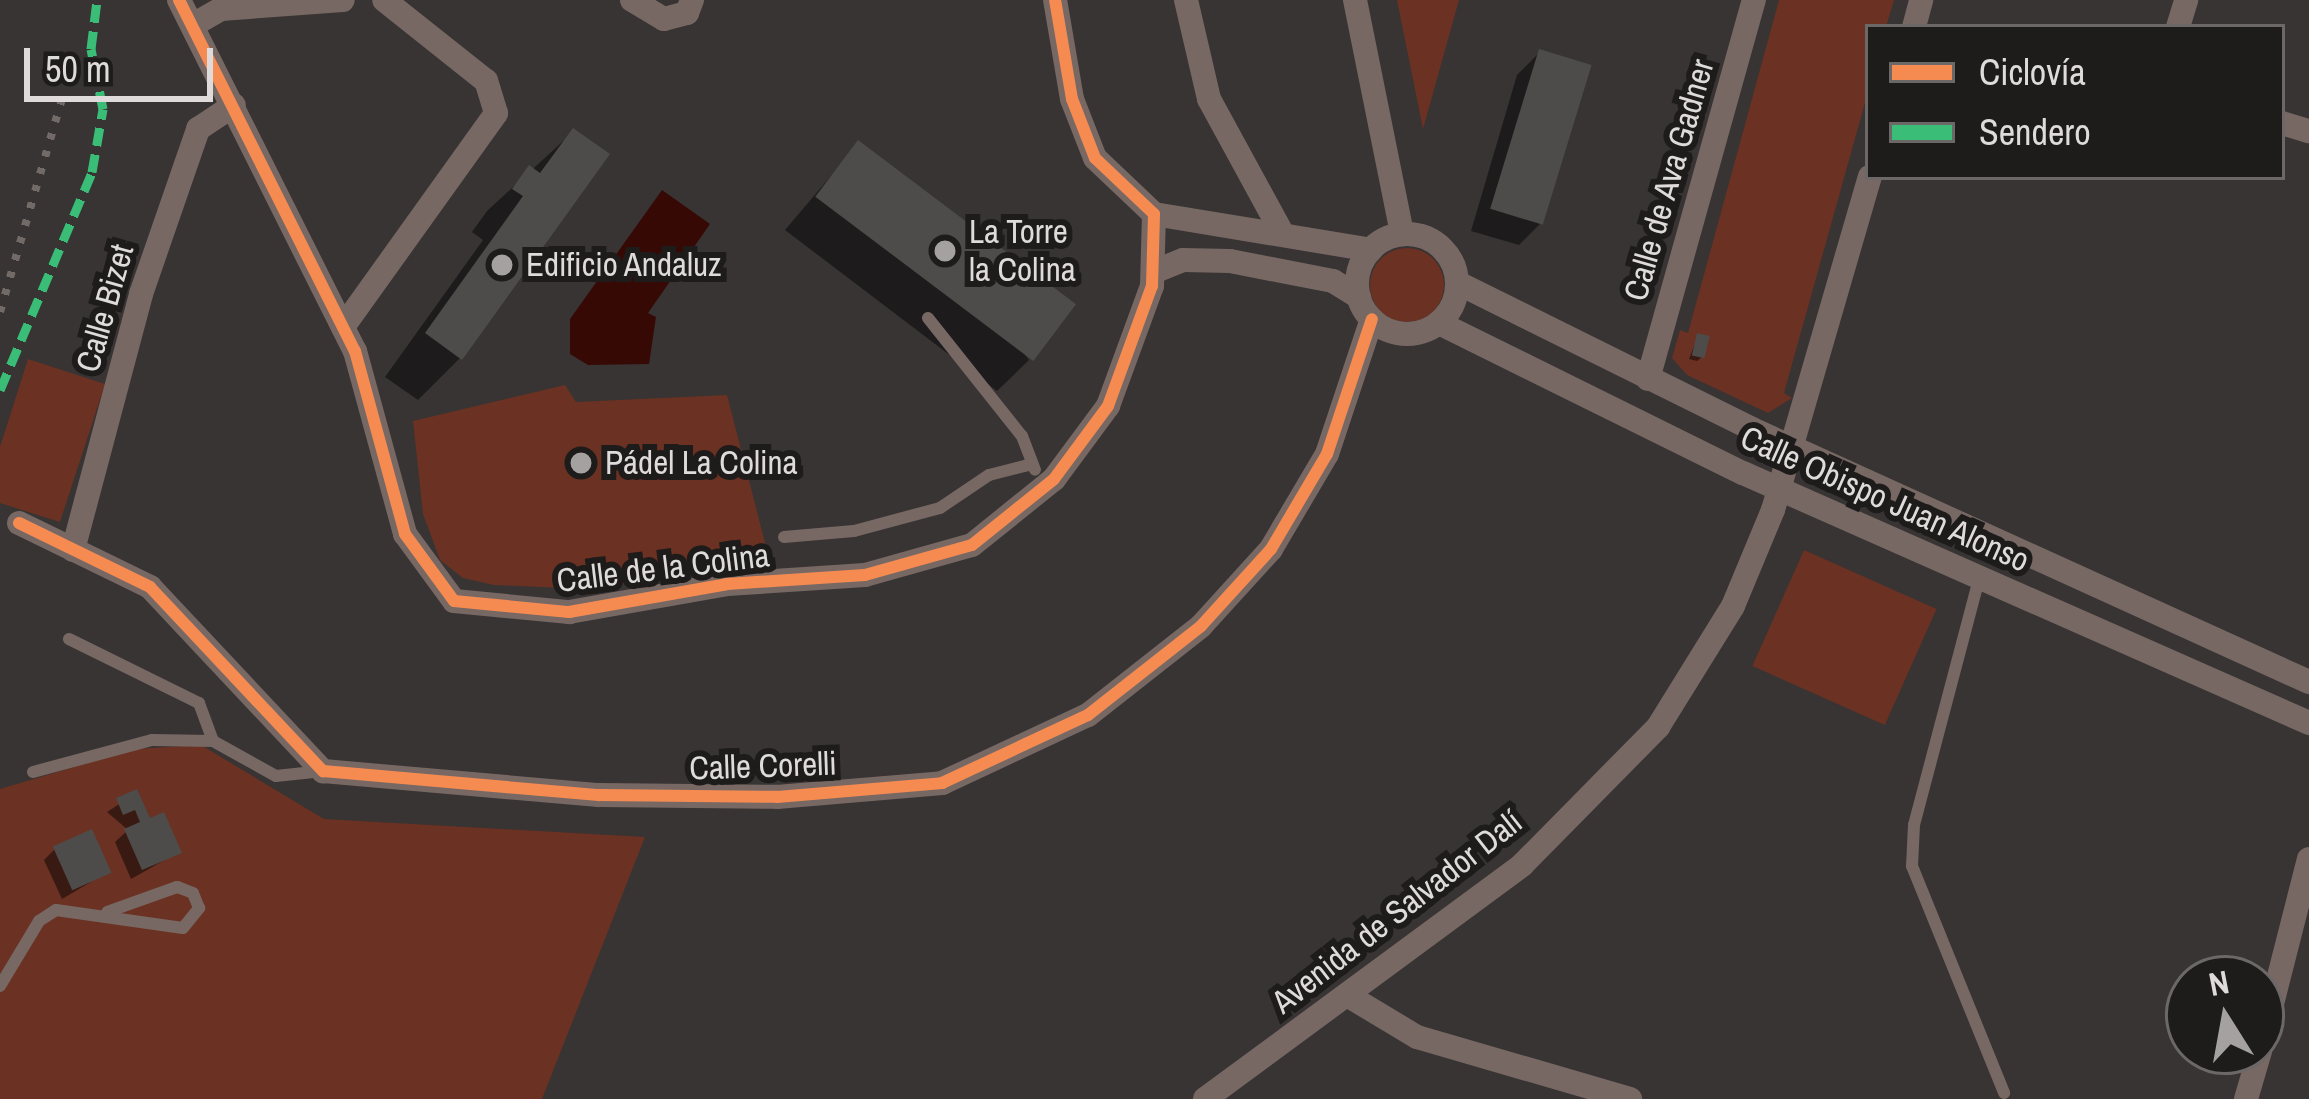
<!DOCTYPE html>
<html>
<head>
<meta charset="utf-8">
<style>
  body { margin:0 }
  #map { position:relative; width:2309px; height:1099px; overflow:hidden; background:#373433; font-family:"Archivo Narrow",sans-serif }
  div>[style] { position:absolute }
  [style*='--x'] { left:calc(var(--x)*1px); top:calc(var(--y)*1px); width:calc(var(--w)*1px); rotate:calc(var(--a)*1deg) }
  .green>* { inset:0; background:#6b3122; transform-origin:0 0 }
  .round { border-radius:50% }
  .water>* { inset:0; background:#370905 }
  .shadow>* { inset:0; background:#0007 }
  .building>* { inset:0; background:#4e4c4b; transform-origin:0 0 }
  .lane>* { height:12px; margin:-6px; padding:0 6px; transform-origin:6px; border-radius:6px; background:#776864 }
  .street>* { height:24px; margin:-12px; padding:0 12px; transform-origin:12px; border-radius:12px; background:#776864 }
  .street>.ring { margin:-12px; padding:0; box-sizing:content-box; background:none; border:24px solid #776864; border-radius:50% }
  .rail>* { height:8px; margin-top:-4px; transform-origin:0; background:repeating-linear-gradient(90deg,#726a67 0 6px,transparent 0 18px) }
  .quiet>* { height:9px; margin-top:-4.5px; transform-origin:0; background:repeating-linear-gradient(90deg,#3abd76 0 18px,transparent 0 27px) }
  .cycleway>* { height:12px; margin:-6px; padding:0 6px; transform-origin:6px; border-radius:6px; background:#f68b52 }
  .dots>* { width:33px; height:33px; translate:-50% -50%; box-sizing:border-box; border:6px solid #1e1b1b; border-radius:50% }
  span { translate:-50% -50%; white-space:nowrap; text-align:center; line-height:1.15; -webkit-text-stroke:12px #1e1b1b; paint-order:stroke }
  .street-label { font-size:33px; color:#dfdbda }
  .poi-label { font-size:33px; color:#dfdbda }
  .left { translate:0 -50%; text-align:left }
  .legend { position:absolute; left:1865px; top:24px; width:420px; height:156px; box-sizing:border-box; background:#1e1b1b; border:3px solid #6b6867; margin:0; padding:15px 21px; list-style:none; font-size:36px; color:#dfdbda }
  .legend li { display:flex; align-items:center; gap:24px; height:60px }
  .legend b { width:60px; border:3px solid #6b6867 }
  .north { position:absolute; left:2165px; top:955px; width:120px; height:120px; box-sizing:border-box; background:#1e1b1b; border:3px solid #6b6867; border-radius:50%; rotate:349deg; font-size:33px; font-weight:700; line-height:48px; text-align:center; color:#dfdbda }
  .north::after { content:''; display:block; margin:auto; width:42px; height:54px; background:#a4a1a0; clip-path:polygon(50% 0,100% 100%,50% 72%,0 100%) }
  .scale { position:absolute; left:24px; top:48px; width:189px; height:54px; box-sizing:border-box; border:6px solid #dfdbda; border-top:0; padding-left:15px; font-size:36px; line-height:42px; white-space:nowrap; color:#dfdbda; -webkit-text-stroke:9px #1e1b1b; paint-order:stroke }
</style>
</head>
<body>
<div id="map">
  <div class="green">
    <i style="clip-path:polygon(1397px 0,1459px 0,1423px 129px)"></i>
    <i style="clip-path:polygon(1779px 0,1894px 0,1886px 27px,1868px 27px,1868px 92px,1784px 393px,1792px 398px,1768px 413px,1687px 375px,1672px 358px,1680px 330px,1688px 333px)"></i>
    <i class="round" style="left:1370px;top:248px;width:74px;height:74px"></i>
    <i style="clip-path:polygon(28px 359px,105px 384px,60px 522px,0 503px,0 447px)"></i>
    <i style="clip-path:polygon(565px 385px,576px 402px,727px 395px,771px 566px,585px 589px,494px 585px,463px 578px,440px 560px,423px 514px,413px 421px)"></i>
    <i style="left:1804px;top:550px;width:145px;height:127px;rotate:24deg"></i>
    <i style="clip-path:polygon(201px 745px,324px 819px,645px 837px,542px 1099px,0 1099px,0 789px,135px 749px)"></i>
  </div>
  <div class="water">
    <i style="clip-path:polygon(662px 190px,710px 224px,648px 313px,656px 317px,649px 364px,588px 365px,570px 354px,570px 319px)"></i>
  </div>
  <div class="shadow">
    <i style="clip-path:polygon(1540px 52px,1541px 223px,1519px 245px,1471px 231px,1517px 75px)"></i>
    <i style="clip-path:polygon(573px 132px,460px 358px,418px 400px,385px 377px,483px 240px,472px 232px,487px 211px)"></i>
    <i style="clip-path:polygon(858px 144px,1029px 360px,997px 391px,785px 230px)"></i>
    <i style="clip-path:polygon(1698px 336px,1702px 357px,1697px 361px,1689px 359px)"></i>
    <i style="clip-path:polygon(136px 793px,149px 822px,179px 852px,131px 879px,115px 842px,128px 830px,107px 812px)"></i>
    <i style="clip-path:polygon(55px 849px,108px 872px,62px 899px,44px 860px)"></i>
  </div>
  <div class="building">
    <i style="left:1539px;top:49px;width:55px;height:167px;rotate:17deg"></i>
    <i style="clip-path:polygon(573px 128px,610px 154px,462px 360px,425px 333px,523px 196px,512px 189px,529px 165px,540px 173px)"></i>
    <i style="left:858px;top:140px;width:273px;height:71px;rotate:37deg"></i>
    <i style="left:1697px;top:333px;width:13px;height:23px;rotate:13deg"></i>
    <i style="clip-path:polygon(137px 789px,150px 818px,164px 812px,182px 853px,142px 870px,124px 829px,140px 822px,135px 810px,123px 815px,116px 798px)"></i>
    <i style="left:92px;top:829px;width:48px;height:43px;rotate:66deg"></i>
  </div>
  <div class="lane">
    <i style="--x:928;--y:318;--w:151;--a:51.5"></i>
    <i style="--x:1022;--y:436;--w:36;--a:69"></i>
    <i style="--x:784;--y:537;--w:70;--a:-4.9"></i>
    <i style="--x:854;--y:531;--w:89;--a:-15"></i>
    <i style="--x:940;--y:508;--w:59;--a:-34"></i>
    <i style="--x:989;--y:475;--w:44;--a:-14.3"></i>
    <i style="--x:1979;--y:579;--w:254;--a:104.8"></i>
    <i style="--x:1914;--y:825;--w:41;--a:92.8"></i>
    <i style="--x:1912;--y:866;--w:245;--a:67.9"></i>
    <i style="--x:69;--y:639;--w:145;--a:26.2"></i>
    <i style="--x:199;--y:703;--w:40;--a:69.8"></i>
    <i style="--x:33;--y:772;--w:123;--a:-15.1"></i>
    <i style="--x:152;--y:740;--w:61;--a:0.9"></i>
    <i style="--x:213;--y:741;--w:72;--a:29.1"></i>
    <i style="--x:276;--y:776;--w:47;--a:-6.1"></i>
    <i style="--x:0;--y:986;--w:76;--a:-59"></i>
    <i style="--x:39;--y:921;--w:20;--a:-33"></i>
    <i style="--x:56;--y:910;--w:128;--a:8.1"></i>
    <i style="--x:183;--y:928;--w:26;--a:-51"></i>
    <i style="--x:199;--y:908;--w:16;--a:-112"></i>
    <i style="--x:193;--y:893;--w:17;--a:-159"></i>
    <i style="--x:177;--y:887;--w:74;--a:160.3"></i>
  </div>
  <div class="street">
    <i style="--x:179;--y:0;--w:393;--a:63.4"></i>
    <i style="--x:355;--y:351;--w:190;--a:74.7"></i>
    <i style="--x:405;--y:534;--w:83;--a:53.8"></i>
    <i style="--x:454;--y:601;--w:116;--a:5.5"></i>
    <i style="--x:569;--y:612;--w:160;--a:-10"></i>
    <i style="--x:727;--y:584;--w:138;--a:-3.7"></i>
    <i style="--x:865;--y:575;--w:111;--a:-15.7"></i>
    <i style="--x:972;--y:545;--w:105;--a:-38.8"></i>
    <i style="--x:1054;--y:479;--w:91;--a:-53.5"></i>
    <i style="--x:1108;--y:406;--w:128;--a:-69.9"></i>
    <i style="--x:1152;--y:286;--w:72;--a:-88.4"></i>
    <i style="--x:1154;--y:214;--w:81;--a:-136.5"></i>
    <i style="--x:1095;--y:158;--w:63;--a:-111.3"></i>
    <i style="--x:1072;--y:99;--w:100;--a:-99.7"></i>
    <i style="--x:632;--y:0;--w:37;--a:31"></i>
    <i style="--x:664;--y:19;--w:24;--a:-15"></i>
    <i style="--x:687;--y:13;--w:14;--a:-69"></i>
    <i style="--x:1186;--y:0;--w:102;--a:76.9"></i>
    <i style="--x:1209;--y:99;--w:153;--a:61.4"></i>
    <i style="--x:1355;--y:0;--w:239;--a:78.6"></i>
    <i style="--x:193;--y:25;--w:32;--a:-30"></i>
    <i style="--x:221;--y:9;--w:122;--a:-4.2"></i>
    <i style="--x:1914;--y:27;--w:28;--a:-75"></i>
    <i style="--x:2178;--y:27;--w:28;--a:-73"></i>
    <i style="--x:2282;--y:123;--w:28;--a:17"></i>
    <i style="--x:1154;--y:214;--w:220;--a:9.4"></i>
    <i class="ring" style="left:1357px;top:234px;width:76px;height:76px"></i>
    <i style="--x:1153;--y:272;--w:32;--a:-22"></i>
    <i style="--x:1183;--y:260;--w:47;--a:1.2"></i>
    <i style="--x:1230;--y:261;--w:105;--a:11"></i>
    <i style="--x:1333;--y:281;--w:31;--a:32"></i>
    <i style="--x:1458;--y:283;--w:328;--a:26.4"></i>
    <i style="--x:1752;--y:429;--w:612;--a:24.43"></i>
    <i style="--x:1439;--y:323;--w:339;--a:26.3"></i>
    <i style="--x:1743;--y:473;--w:619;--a:23.83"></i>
    <i style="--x:343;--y:327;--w:263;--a:-54.4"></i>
    <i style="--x:496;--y:113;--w:34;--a:-107"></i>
    <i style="--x:486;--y:81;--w:130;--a:-141.5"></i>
    <i style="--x:1648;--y:379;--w:394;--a:-74.4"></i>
    <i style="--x:19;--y:523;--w:146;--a:26"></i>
    <i style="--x:150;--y:587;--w:253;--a:46.8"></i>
    <i style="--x:323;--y:771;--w:277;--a:5"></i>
    <i style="--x:599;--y:795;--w:178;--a:0.6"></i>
    <i style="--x:777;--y:797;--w:166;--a:-4.8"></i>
    <i style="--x:942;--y:783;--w:161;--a:-25"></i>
    <i style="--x:1088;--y:715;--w:144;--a:-38.2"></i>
    <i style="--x:1201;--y:626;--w:104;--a:-47.7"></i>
    <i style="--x:1271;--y:549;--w:110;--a:-59.5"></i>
    <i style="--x:1327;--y:454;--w:142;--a:-71.6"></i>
    <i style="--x:73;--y:550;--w:265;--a:-75.1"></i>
    <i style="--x:141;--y:294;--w:175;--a:-70.9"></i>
    <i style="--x:198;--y:129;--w:43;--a:-33.7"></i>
    <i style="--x:1347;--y:995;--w:82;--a:31"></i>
    <i style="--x:1417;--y:1037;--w:222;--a:16.2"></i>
    <i style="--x:2261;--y:1047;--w:194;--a:-75.7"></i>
    <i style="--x:1205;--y:1099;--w:394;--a:-36.4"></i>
    <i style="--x:1522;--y:865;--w:194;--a:-45.4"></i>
    <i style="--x:1658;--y:727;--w:142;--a:-58.2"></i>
    <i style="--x:1733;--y:606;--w:104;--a:-67.4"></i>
    <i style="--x:1773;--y:510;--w:347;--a:-73.8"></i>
    <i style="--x:2246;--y:1099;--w:50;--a:-73.7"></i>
  </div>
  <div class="rail">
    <i style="--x:0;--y:312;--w:233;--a:-73.8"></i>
  </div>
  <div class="quiet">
    <i style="--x:0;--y:390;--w:237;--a:-67.1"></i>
    <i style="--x:92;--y:172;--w:64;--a:-80.1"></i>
    <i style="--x:103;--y:109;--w:61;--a:-101.3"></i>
    <i style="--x:91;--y:49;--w:49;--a:-83"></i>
  </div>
  <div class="cycleway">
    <i style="--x:179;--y:0;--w:393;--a:63.4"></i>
    <i style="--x:355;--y:351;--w:190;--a:74.7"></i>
    <i style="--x:405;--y:534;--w:83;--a:53.8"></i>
    <i style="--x:454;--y:601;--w:116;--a:5.5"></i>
    <i style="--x:569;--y:612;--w:160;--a:-10"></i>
    <i style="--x:727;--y:584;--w:138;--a:-3.7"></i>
    <i style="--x:865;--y:575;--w:111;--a:-15.7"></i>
    <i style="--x:972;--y:545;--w:105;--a:-38.8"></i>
    <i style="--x:1054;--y:479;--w:91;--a:-53.5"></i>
    <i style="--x:1108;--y:406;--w:128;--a:-69.9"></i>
    <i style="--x:1152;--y:286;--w:72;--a:-88.4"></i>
    <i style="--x:1154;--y:214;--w:81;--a:-136.5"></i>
    <i style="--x:1095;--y:158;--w:63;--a:-111.3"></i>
    <i style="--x:1072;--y:99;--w:100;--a:-99.7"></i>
    <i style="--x:19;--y:523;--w:146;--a:26"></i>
    <i style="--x:150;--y:587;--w:253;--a:46.8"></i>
    <i style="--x:323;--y:771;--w:277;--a:5"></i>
    <i style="--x:599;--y:795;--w:178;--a:0.6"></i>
    <i style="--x:777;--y:797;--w:166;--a:-4.8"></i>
    <i style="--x:942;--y:783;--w:161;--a:-25"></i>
    <i style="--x:1088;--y:715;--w:144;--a:-38.2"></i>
    <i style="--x:1201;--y:626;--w:104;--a:-47.7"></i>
    <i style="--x:1271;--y:549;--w:110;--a:-59.5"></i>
    <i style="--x:1327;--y:454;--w:142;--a:-71.6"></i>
  </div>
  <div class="dots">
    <i style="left:945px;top:251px;background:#a4a1a0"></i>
    <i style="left:502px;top:265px;background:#a4a1a0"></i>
    <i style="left:581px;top:463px;background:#a4a1a0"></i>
  </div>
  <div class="street-label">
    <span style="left:1669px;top:180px;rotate:-74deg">Calle de Ava Gadner</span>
    <span style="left:105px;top:308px;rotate:-74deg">Calle Bizet</span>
    <span style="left:1885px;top:499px;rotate:24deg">Calle Obispo Juan Alonso</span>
    <span style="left:663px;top:568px;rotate:-7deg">Calle de la Colina</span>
    <span style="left:763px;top:766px;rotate:-2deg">Calle Corelli</span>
    <span style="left:1397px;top:912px;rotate:-38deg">Avenida de Salvador Dalí</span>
  </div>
  <div class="poi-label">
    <span class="left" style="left:969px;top:251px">La Torre<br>la Colina</span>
    <span class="left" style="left:526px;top:265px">Edificio Andaluz</span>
    <span class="left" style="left:605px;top:463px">Pádel La Colina</span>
  </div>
  <ul class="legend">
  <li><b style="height:15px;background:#f68b52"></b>Ciclovía</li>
  <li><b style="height:15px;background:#3abd76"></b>Sendero</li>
  </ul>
  <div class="north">N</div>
  <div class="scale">50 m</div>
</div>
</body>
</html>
